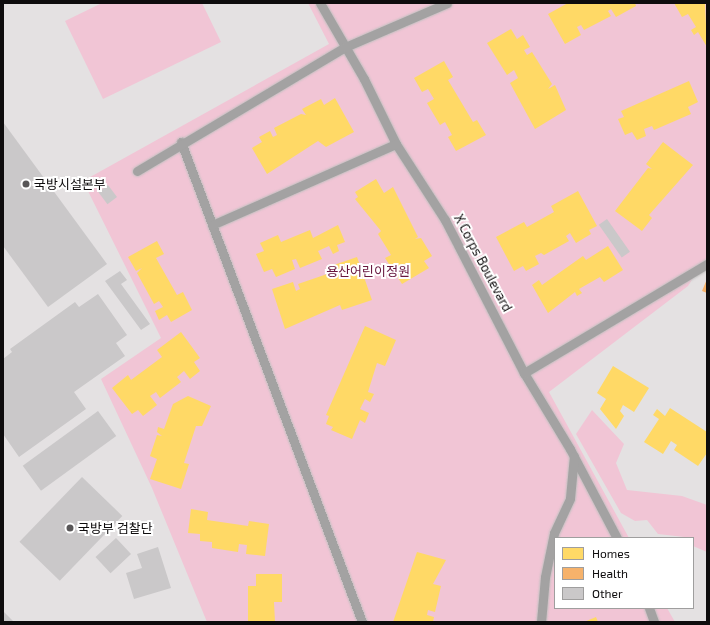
<!DOCTYPE html>
<html>
<head>
<meta charset="utf-8">
<style>
  body { margin:0 }
  #map { position:relative; width:710px; height:625px; overflow:hidden; background:#e4e1e2; font-family:"Exo 2","Noto Sans KR",sans-serif }
  div>[style] { position:absolute }
  [style*='--x'] { left:calc(var(--x)*1px); top:calc(var(--y)*1px); width:calc(var(--w)*1px); rotate:calc(var(--a)*1deg) }
  .green>* { inset:0; background:#f1c5d5 }
  .homes>* { inset:0; background:#ffd966 }
  .health>* { inset:0; background:#f6b26b }
  .building>* { inset:0; background:#cac8c9; transform-origin:0 0 }
  .roads { filter:drop-shadow(0 0 1px #c1c0c0) drop-shadow(0 0 1px #c1c0c0) }
  .service>* { height:9px; margin:-4.5px; padding:0 4.5px; transform-origin:4.5px; border-radius:4.5px; background:#a3a2a2 }
  .dots>* { width:11px; height:11px; translate:-50% -50%; box-sizing:border-box; border:2px solid #fff; border-radius:50% }
  span { translate:-50% -50%; white-space:nowrap; text-align:center; line-height:1.15; -webkit-text-stroke:4px #fff; paint-order:stroke }
  .poi-label { font-size:13px; color:#0e0c0d }
  .left { translate:0 -50%; text-align:left }
  .street-label { font-size:13px; color:#0e0c0d }
  .park-label { font-size:13px; color:#67163d }
  .frame { position:absolute; inset:0; border:4px solid #0e0c0d; pointer-events:none }
  .legend { position:absolute; left:554px; top:537px; width:140px; height:72px; box-sizing:border-box; background:#fff; border:1px solid #9f9e9e; margin:0; padding:5px 7px; list-style:none; font-size:12px; color:#0e0c0d }
  .legend li { display:flex; align-items:center; gap:8px; height:20px }
  .legend b { width:20px; border:1px solid #9f9e9e }
</style>
</head>
<body>
<div id="map">
  <div class="green">
    <i style="clip-path:polygon(102px 3px,202px 3px,221px 42px,103px 99px,65px 21px)"></i>
    <i style="clip-path:polygon(308px 3px,707px 3px,707px 257px,688px 286px,549px 392px,629px 538px,555px 538px,555px 608px,667px 608px,675px 622px,207px 622px,152px 488px,101px 379px,161px 338px,83px 181px,329px 44px)"></i>
    <i style="clip-path:polygon(592px 410px,624px 444px,616px 463px,627px 490px,682px 496px,707px 505px,707px 552px,693px 546px,693px 538px,658px 534px,647px 520px,635px 521px,621px 513px,576px 434px)"></i>
  </div>
  <div class="homes">
    <i style="clip-path:polygon(568px 3px,635px 3px,636px 6px,616px 17px,611px 9px,608px 11px,611px 16px,584px 30px,581px 25px,577px 27px,581px 35px,565px 44px,548px 14px)"></i>
    <i style="clip-path:polygon(674px 3px,705px 3px,707px 47px,698px 32px,694px 35px,691px 30px,696px 27px,688px 14px,682px 17px)"></i>
    <i style="clip-path:polygon(511px 29px,517px 39px,523px 35px,530px 47px,524px 50px,527px 55px,532px 52px,552px 84px,548px 89px,555px 85px,566px 110px,535px 129px,510px 83px,518px 78px,514px 70px,507px 75px,487px 43px)"></i>
    <i style="clip-path:polygon(444px 61px,453px 77px,448px 80px,473px 122px,477px 120px,486px 135px,456px 151px,448px 137px,452px 135px,445px 122px,440px 125px,427px 103px,434px 99px,428px 89px,422px 92px,414px 78px)"></i>
    <i style="clip-path:polygon(689px 81px,698px 102px,688px 107px,691px 114px,654px 130px,652px 126px,644px 129px,646px 136px,637px 140px,632px 132px,625px 135px,618px 119px,624px 117px,621px 111px)"></i>
    <i style="clip-path:polygon(335px 98px,354px 132px,326px 147px,318px 141px,267px 174px,252px 148px,262px 142px,259px 137px,270px 131px,273px 137px,277px 135px,274px 128px,301px 114px,306px 115px,302px 109px,321px 99px,324px 105px)"></i>
    <i style="clip-path:polygon(663px 142px,693px 165px,649px 215px,652px 218px,642px 231px,615px 211px,648px 168px,652px 169px,646px 164px)"></i>
    <i style="clip-path:polygon(376px 179px,384px 193px,393px 187px,418px 237px,415px 239px,421px 238px,432px 256px,424px 261px,429px 268px,402px 284px,385px 258px,391px 255px,378px 234px,381px 231px,355px 199px,358px 197px,355px 192px)"></i>
    <i style="clip-path:polygon(578px 191px,597px 226px,589px 230px,591px 234px,576px 243px,570px 233px,566px 236px,569px 241px,544px 255px,541px 253px,535px 256px,539px 264px,526px 271px,523px 266px,514px 271px,496px 237px,524px 222px,527px 227px,554px 212px,551px 206px)"></i>
    <i style="clip-path:polygon(338px 225px,345px 242px,337px 245px,339px 251px,333px 254px,329px 246px,318px 251px,322px 259px,300px 268px,296px 259px,292px 260px,295px 269px,276px 277px,272px 269px,264px 272px,256px 254px,264px 251px,260px 243px,278px 235px,281px 242px,310px 230px,313px 238px)"></i>
    <i style="clip-path:polygon(157px 241px,164px 254px,156px 258px,177px 295px,183px 292px,192px 310px,171px 322px,167px 315px,159px 320px,155px 311px,163px 307px,159px 301px,154px 304px,137px 273px,142px 268px,136px 271px,128px 257px)"></i>
    <i style="clip-path:polygon(608px 246px,623px 270px,604px 282px,600px 277px,579px 289px,582px 293px,577px 296px,575px 292px,548px 313px,532px 285px,539px 280px,542px 285px,583px 256px,586px 260px)"></i>
    <i style="clip-path:polygon(357px 257px,372px 300px,342px 310px,340px 305px,285px 329px,272px 289px,293px 282px,296px 291px,300px 289px,298px 284px,333px 272px,331px 266px)"></i>
    <i style="clip-path:polygon(365px 326px,396px 340px,385px 366px,377px 363px,368px 392px,374px 394px,370px 402px,365px 399px,360px 409px,369px 413px,365px 423px,360px 420px,352px 439px,331px 430px,333px 427px,326px 424px,329px 416px,326px 415px)"></i>
    <i style="clip-path:polygon(181px 332px,200px 358px,194px 362px,200px 371px,190px 379px,184px 371px,177px 377px,181px 382px,160px 398px,156px 392px,150px 396px,157px 405px,143px 416px,138px 410px,132px 414px,112px 388px,128px 375px,131px 380px,162px 357px,157px 350px)"></i>
    <i style="clip-path:polygon(613px 366px,649px 388px,634px 412px,623px 405px,620px 411px,624px 416px,616px 429px,600px 409px,606px 399px,597px 393px)"></i>
    <i style="clip-path:polygon(188px 396px,211px 406px,202px 426px,196px 426px,184px 463px,189px 464px,181px 489px,150px 479px,157px 459px,150px 456px,157px 435px,162px 436px,157px 432px,158px 427px,164px 429px,173px 404px)"></i>
    <i style="clip-path:polygon(670px 408px,707px 432px,707px 453px,698px 466px,674px 450px,677px 445px,671px 441px,663px 454px,644px 442px,659px 419px,653px 415px,657px 409px,665px 416px)"></i>
    <i style="clip-path:polygon(191px 509px,208px 512px,207px 520px,248px 526px,249px 521px,269px 524px,265px 556px,246px 554px,247px 545px,239px 544px,238px 552px,212px 548px,212px 542px,200px 541px,200px 534px,188px 533px)"></i>
    <i style="clip-path:polygon(417px 552px,446px 560px,433px 584px,441px 586px,435px 612px,428px 610px,427px 615px,434px 617px,433px 622px,393px 622px)"></i>
    <i style="clip-path:polygon(256px 574px,282px 574px,282px 602px,274px 602px,275px 622px,248px 622px,248px 586px,256px 586px)"></i>
    <i style="clip-path:polygon(596px 617px,598px 622px,584px 622px)"></i>
  </div>
  <div class="health">
    <i style="clip-path:polygon(707px 279px,707px 293px,702px 291px)"></i>
  </div>
  <div class="building">
    <i style="clip-path:polygon(3px 122px,107px 264px,48px 307px,3px 246px)"></i>
    <i style="left:108px;top:185px;width:15px;height:12px;rotate:53deg"></i>
    <i style="left:607px;top:219px;width:40px;height:10px;rotate:55deg"></i>
    <i style="clip-path:polygon(120px 271px,127px 280px,121px 284px,150px 324px,141px 330px,105px 281px)"></i>
    <i style="clip-path:polygon(98px 294px,127px 335px,116px 343px,125px 356px,74px 392px,86px 409px,19px 457px,3px 434px,3px 359px,12px 352px,10px 349px,75px 302px,79px 307px)"></i>
    <i style="left:98px;top:411px;width:31px;height:93px;rotate:54deg"></i>
    <i style="left:82px;top:477px;width:56px;height:90px;rotate:44deg"></i>
    <i style="left:116px;top:538px;width:22px;height:28px;rotate:47deg"></i>
    <i style="clip-path:polygon(158px 547px,171px 588px,134px 599px,126px 573px,142px 568px,137px 554px)"></i>
    <i style="clip-path:polygon(3px 611px,14px 622px,3px 622px)"></i>
  </div>
  <div class="roads">
    <div class="service">
      <i style="--x:320;--y:3;--w:88;--a:59.9"></i>
      <i style="--x:364;--y:79;--w:72;--a:63.8"></i>
      <i style="--x:396;--y:144;--w:90;--a:57.2"></i>
      <i style="--x:445;--y:220;--w:172;--a:62.7"></i>
      <i style="--x:524;--y:373;--w:89;--a:58.8"></i>
      <i style="--x:570;--y:449;--w:101;--a:62.2"></i>
      <i style="--x:181;--y:142;--w:513;--a:69.34"></i>
      <i style="--x:137;--y:171;--w:242;--a:-30.8"></i>
      <i style="--x:345;--y:47;--w:111;--a:-23.3"></i>
      <i style="--x:212;--y:225;--w:201;--a:-23.8"></i>
      <i style="--x:524;--y:373;--w:213;--a:-30.8"></i>
      <i style="--x:649;--y:608;--w:15;--a:70"></i>
      <i style="--x:541;--y:622;--w:45;--a:-84.9"></i>
      <i style="--x:545;--y:577;--w:45;--a:-78.4"></i>
      <i style="--x:554;--y:533;--w:38;--a:-65"></i>
      <i style="--x:570;--y:498;--w:42;--a:-84.6"></i>
    </div>
  </div>
  <div class="dots">
    <i style="left:26px;top:184px;background:#595758"></i>
    <i style="left:70px;top:528px;background:#595758"></i>
  </div>
  <div class="poi-label">
    <span class="left" style="left:34px;top:184px">국방시설본부</span>
    <span class="left" style="left:78px;top:528px">국방부 검찰단</span>
  </div>
  <div class="street-label">
    <span style="left:483px;top:263px;rotate:62deg">X Corps Boulevard</span>
  </div>
  <div class="park-label">
    <span style="left:368px;top:271px">용산어린이정원</span>
  </div>
  <div class="frame"></div>
  <ul class="legend">
  <li><b style="height:11px;background:#ffd966"></b>Homes</li>
  <li><b style="height:11px;background:#f6b26b"></b>Health</li>
  <li><b style="height:11px;background:#cac8c9"></b>Other</li>
  </ul>
</div>
</body>
</html>
